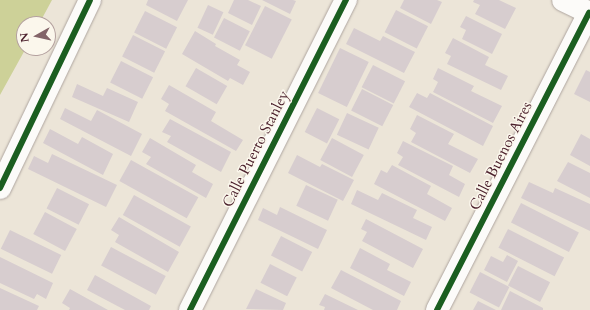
<!DOCTYPE html>
<html>
<head>
<meta charset="utf-8">
<style>
  body { margin:0 }
  #map { position:relative; width:590px; height:310px; overflow:hidden; background:#ece5d8; font-family:Cardo,serif }
  div>[style] { position:absolute }
  [style*='--x'] { left:calc(var(--x)*1px); top:calc(var(--y)*1px); width:calc(var(--w)*1px); rotate:calc(var(--a)*1deg) }
  .green>* { inset:0; background:#cdd198 }
  .building>* { inset:0; background:#d7cdcf; transform-origin:0 0 }
  .roads { filter:drop-shadow(0 0 1px #aea59f) drop-shadow(0 0 1px #aea59f) }
  .minor>* { height:22px; margin:-11px; padding:0 11px; transform-origin:11px; border-radius:11px; background:#fcfbf9 }
  .cycleway>* { height:6px; margin:-3px; padding:0 3px; transform-origin:3px; border-radius:3px; background:#1b5e20 }
  span { translate:-50% -50%; white-space:nowrap; text-align:center; line-height:1.15; -webkit-text-stroke:3px #fbf7ec; paint-order:stroke }
  .street-label { font-size:15px; color:#4a1f2b }
  .north { position:absolute; left:16px; top:16px; width:40px; height:40px; box-sizing:border-box; background:#fbf7ec; border:1px solid #b4a19f; border-radius:50%; rotate:262deg; font-size:11px; font-weight:700; line-height:16px; text-align:center; color:#4a1f2b }
  .north::after { content:''; display:block; margin:auto; width:14px; height:18px; background:#836468; clip-path:polygon(50% 0,100% 100%,50% 72%,0 100%) }
</style>
</head>
<body>
<div id="map">
  <div class="green">
    <i style="clip-path:polygon(0 0,52px 0,39px 24px,24px 24px,24px 48px,26px 48px,0 95px)"></i>
  </div>
  <div class="building">
    <i style="clip-path:polygon(148px 0,188px 0,177px 21px,146px 5px)"></i>
    <i style="clip-path:polygon(234px 0,248px 0,261px 6px,252px 25px,228px 13px)"></i>
    <i style="clip-path:polygon(262px 0,293px 0,296px 1px,290px 14px)"></i>
    <i style="clip-path:polygon(404px 0,437px 0,442px 2px,431px 24px,400px 8px)"></i>
    <i style="clip-path:polygon(474px 0,499px 0,516px 8px,505px 29px,475px 14px,480px 5px,473px 2px)"></i>
    <i style="left:208px;top:5px;width:17px;height:25px;rotate:25deg"></i>
    <i style="left:265px;top:6px;width:30px;height:44px;rotate:27deg"></i>
    <i style="left:396px;top:10px;width:36px;height:25px;rotate:27deg"></i>
    <i style="left:145px;top:11px;width:36px;height:24px;rotate:27deg"></i>
    <i style="clip-path:polygon(466px 16px,502px 34px,492px 54px,462px 39px,466px 30px,460px 27px)"></i>
    <i style="left:224px;top:18px;width:29px;height:22px;rotate:27deg"></i>
    <i style="clip-path:polygon(354px 28px,380px 41px,383px 36px,415px 52px,404px 73px,346px 44px)"></i>
    <i style="clip-path:polygon(195px 31px,216px 44px,215px 46px,240px 60px,237px 65px,250px 72px,243px 85px,230px 78px,228px 81px,182px 54px)"></i>
    <i style="left:133px;top:35px;width:36px;height:24px;rotate:27deg"></i>
    <i style="clip-path:polygon(453px 38px,489px 57px,485px 65px,508px 76px,501px 90px,447px 64px,451px 56px,445px 53px)"></i>
    <i style="left:340px;top:48px;width:32px;height:50px;rotate:26deg"></i>
    <i style="left:121px;top:61px;width:36px;height:24px;rotate:27deg"></i>
    <i style="left:373px;top:65px;width:36px;height:25px;rotate:27deg"></i>
    <i style="left:196px;top:68px;width:36px;height:21px;rotate:30deg"></i>
    <i style="clip-path:polygon(438px 68px,474px 86px,471px 91px,502px 106px,493px 123px,433px 92px,438px 82px,433px 79px)"></i>
    <i style="clip-path:polygon(586px 70px,590px 72px,590px 102px,574px 94px)"></i>
    <i style="clip-path:polygon(77px 84px,103px 96px,107px 88px,138px 102px,129px 122px,72px 97px)"></i>
    <i style="clip-path:polygon(169px 85px,216px 112px,211px 121px,243px 140px,236px 151px,165px 111px,169px 104px,161px 99px)"></i>
    <i style="left:362px;top:89px;width:35px;height:24px;rotate:27deg"></i>
    <i style="clip-path:polygon(417px 93px,427px 98px,430px 93px,493px 126px,483px 146px,409px 107px)"></i>
    <i style="clip-path:polygon(65px 108px,91px 121px,97px 110px,142px 134px,131px 156px,60px 119px)"></i>
    <i style="left:317px;top:108px;width:25px;height:27px;rotate:27deg"></i>
    <i style="left:347px;top:113px;width:35px;height:24px;rotate:25deg"></i>
    <i style="clip-path:polygon(417px 115px,454px 134px,448px 144px,478px 159px,470px 173px,411px 142px,416px 133px,410px 129px)"></i>
    <i style="clip-path:polygon(170px 119px,231px 152px,221px 172px,167px 142px,171px 136px,162px 132px)"></i>
    <i style="clip-path:polygon(50px 129px,78px 144px,82px 137px,113px 154px,103px 175px,43px 143px)"></i>
    <i style="clip-path:polygon(581px 134px,590px 139px,590px 166px,570px 155px)"></i>
    <i style="clip-path:polygon(150px 138px,196px 165px,192px 172px,213px 184px,206px 198px,146px 164px,151px 157px,142px 152px)"></i>
    <i style="left:332px;top:138px;width:36px;height:25px;rotate:28deg"></i>
    <i style="clip-path:polygon(403px 141px,453px 166px,449px 175px,465px 184px,459px 197px,398px 165px,403px 157px,397px 153px)"></i>
    <i style="clip-path:polygon(52px 154px,117px 185px,106px 207px,28px 169px,34px 156px,48px 163px)"></i>
    <i style="clip-path:polygon(297px 155px,320px 167px,322px 164px,354px 180px,343px 201px,288px 173px)"></i>
    <i style="left:131px;top:160px;width:77px;height:24px;rotate:29deg"></i>
    <i style="clip-path:polygon(568px 162px,590px 173px,590px 198px,557px 181px)"></i>
    <i style="clip-path:polygon(392px 165px,431px 186px,427px 194px,452px 208px,445px 221px,374px 184px,381px 170px,387px 173px)"></i>
    <i style="clip-path:polygon(529px 182px,553px 193px,555px 188px,590px 204px,590px 231px,521px 198px)"></i>
    <i style="left:306px;top:185px;width:35px;height:23px;rotate:25deg"></i>
    <i style="left:57px;top:188px;width:36px;height:23px;rotate:27deg"></i>
    <i style="clip-path:polygon(357px 190px,378px 200px,382px 193px,417px 210px,413px 218px,432px 227px,426px 240px,351px 204px)"></i>
    <i style="left:134px;top:195px;width:65px;height:23px;rotate:29deg"></i>
    <i style="left:521px;top:203px;width:65px;height:22px;rotate:27deg"></i>
    <i style="clip-path:polygon(280px 207px,327px 230px,318px 249px,258px 220px,263px 208px,277px 215px)"></i>
    <i style="left:45px;top:212px;width:36px;height:25px;rotate:28deg"></i>
    <i style="clip-path:polygon(119px 217px,179px 252px,168px 272px,115px 242px,119px 235px,111px 230px)"></i>
    <i style="clip-path:polygon(366px 219px,423px 249px,413px 268px,362px 241px,367px 232px,361px 229px)"></i>
    <i style="left:508px;top:229px;width:63px;height:21px;rotate:27deg"></i>
    <i style="left:10px;top:230px;width:57px;height:21px;rotate:26deg"></i>
    <i style="left:281px;top:236px;width:35px;height:22px;rotate:27deg"></i>
    <i style="left:111px;top:247px;width:62px;height:21px;rotate:28deg"></i>
    <i style="clip-path:polygon(360px 248px,390px 264px,387px 270px,411px 282px,404px 296px,350px 268px)"></i>
    <i style="clip-path:polygon(507px 255px,518px 261px,507px 282px,484px 270px,491px 256px,503px 262px)"></i>
    <i style="clip-path:polygon(0 257px,53px 283px,46px 299px,37px 294px,34px 299px,0 283px)"></i>
    <i style="left:270px;top:264px;width:30px;height:21px;rotate:27deg"></i>
    <i style="left:518px;top:266px;width:36px;height:22px;rotate:27deg"></i>
    <i style="clip-path:polygon(341px 270px,401px 301px,397px 310px,373px 310px,331px 288px)"></i>
    <i style="left:480px;top:272px;width:33px;height:23px;rotate:27deg"></i>
    <i style="clip-path:polygon(95px 275px,151px 306px,149px 310px,125px 310px,87px 290px)"></i>
    <i style="clip-path:polygon(0 288px,39px 306px,37px 310px,0 310px)"></i>
    <i style="clip-path:polygon(70px 289px,108px 310px,69px 310px,70px 308px,62px 303px)"></i>
    <i style="clip-path:polygon(256px 289px,286px 303px,283px 310px,246px 309px)"></i>
    <i style="clip-path:polygon(510px 291px,543px 308px,543px 310px,501px 310px)"></i>
    <i style="clip-path:polygon(325px 294px,358px 310px,324px 310px,325px 307px,319px 305px)"></i>
    <i style="clip-path:polygon(478px 301px,496px 310px,473px 310px)"></i>
  </div>
  <div class="roads">
    <div class="minor">
      <i style="--x:563;--y:0;--w:30;--a:26"></i>
      <i style="--x:0;--y:188;--w:208;--a:-64.4"></i>
      <i style="--x:190;--y:310;--w:347;--a:-63.3"></i>
      <i style="--x:437;--y:310;--w:334;--a:-62.9"></i>
    </div>
  </div>
  <div class="cycleway">
    <i style="--x:0;--y:188;--w:208;--a:-64.4"></i>
    <i style="--x:190;--y:310;--w:347;--a:-63.3"></i>
    <i style="--x:437;--y:310;--w:334;--a:-62.9"></i>
  </div>
  <div class="street-label">
    <span style="left:256px;top:149px;rotate:-63deg">Calle Puerto Stanley</span>
    <span style="left:501px;top:156px;rotate:-63deg">Calle Buenos Aires</span>
  </div>
  <div class="north">N</div>
</div>
</body>
</html>
